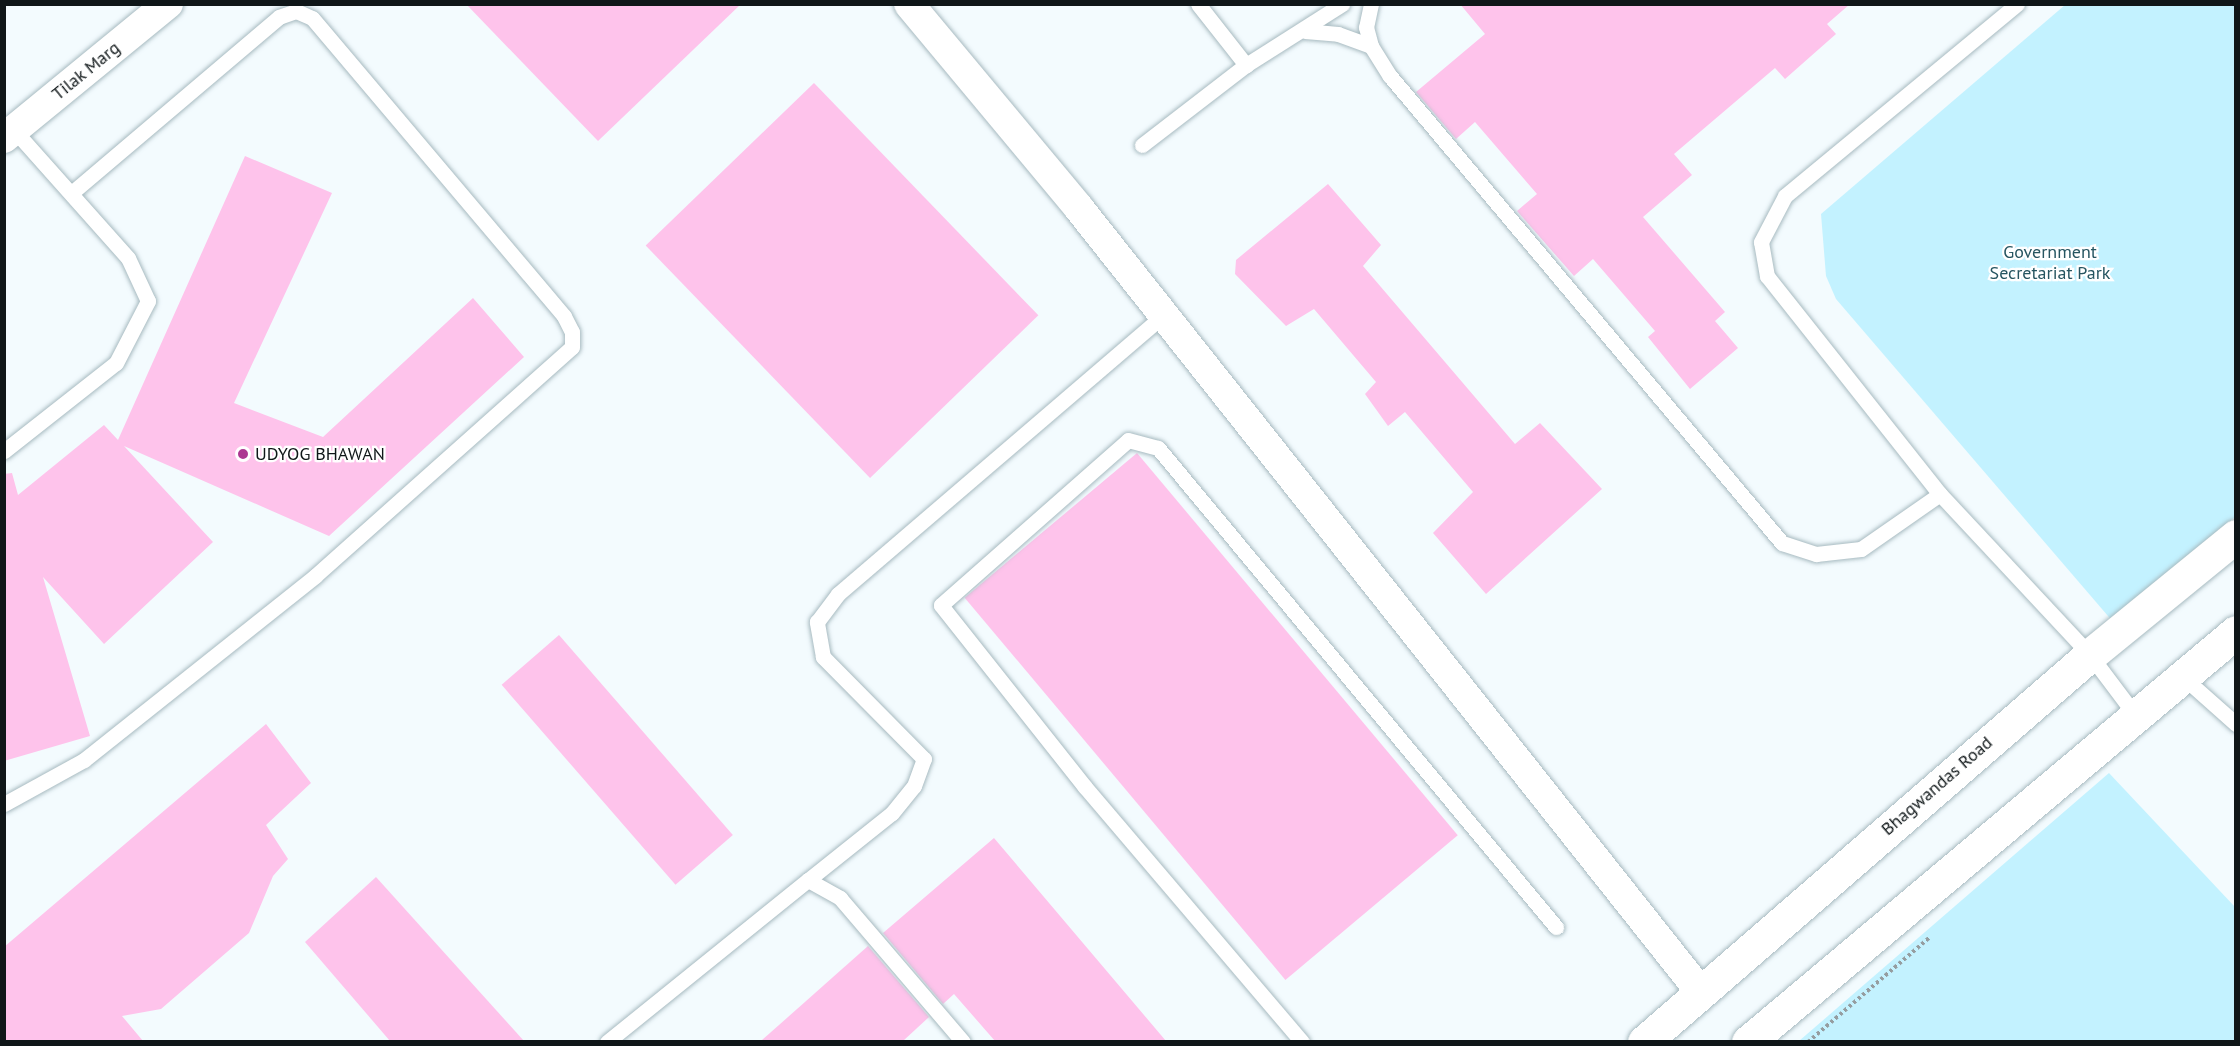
<!DOCTYPE html>
<html>
<head>
<meta charset="utf-8">
<style>
  body { margin:0 }
  #map { position:relative; width:2240px; height:1046px; overflow:hidden; background:#f3fbfe; font-family:"PT Sans",sans-serif }
  div>[style] { position:absolute }
  [style*='--x'] { left:calc(var(--x)*1px); top:calc(var(--y)*1px); width:calc(var(--w)*1px); rotate:calc(var(--a)*1deg) }
  .green>* { inset:0; background:#c3f2ff }
  .building>* { inset:0; background:#fec3eb; transform-origin:0 0 }
  .path>* { height:4px; margin-top:-2px; transform-origin:0; background:repeating-linear-gradient(90deg,#959da0 0 3px,transparent 0 6px) }
  .roads { filter:drop-shadow(0 0 2px #a7bac0) drop-shadow(0 0 2px #a7bac0) }
  .service>* { height:15px; margin:-7.5px; padding:0 7.5px; transform-origin:7.5px; border-radius:7.5px; background:#fff }
  .minor>* { height:30px; margin:-15px; padding:0 15px; transform-origin:15px; border-radius:15px; background:#fff }
  .tertiary>* { height:33px; margin:-16.5px; padding:0 16.5px; transform-origin:16.5px; border-radius:16.5px; background:#fff }
  .dots>* { width:16px; height:16px; translate:-50% -50%; box-sizing:border-box; border:3px solid #fff; border-radius:50% }
  span { translate:-50% -50%; white-space:nowrap; text-align:center; line-height:1.15; -webkit-text-stroke:4.5px #fff; paint-order:stroke }
  .street-label { font-size:18px; color:#0f1618 }
  .park-label { font-size:18px; color:#265561 }
  .poi-label { font-size:18px; color:#0f1618 }
  .left { translate:0 -50%; text-align:left }
  .frame { position:absolute; inset:0; border:6px solid #0f1618; pointer-events:none }
</style>
</head>
<body>
<div id="map">
  <div class="green">
    <i style="clip-path:polygon(2065px 5px,2235px 5px,2235px 517px,2114px 623px,1836px 299px,1826px 276px,1821px 214px)"></i>
    <i style="clip-path:polygon(2109px 773px,2235px 907px,2235px 1041px,1799px 1041px)"></i>
  </div>
  <div class="building">
    <i style="clip-path:polygon(466px 4px,741px 4px,598px 141px)"></i>
    <i style="clip-path:polygon(1460px 4px,1850px 4px,1827px 24px,1836px 34px,1785px 79px,1775px 68px,1674px 154px,1692px 175px,1643px 217px,1725px 312px,1715px 321px,1738px 348px,1690px 389px,1648px 337px,1655px 331px,1593px 259px,1574px 276px,1517px 211px,1537px 194px,1475px 122px,1456px 139px,1416px 92px,1485px 34px)"></i>
    <i style="left:814px;top:83px;width:323px;height:234px;rotate:46deg"></i>
    <i style="clip-path:polygon(245px 156px,332px 193px,234px 403px,323px 437px,473px 298px,524px 357px,329px 536px,124px 446px,213px 542px,104px 644px,43px 577px,90px 736px,4px 761px,4px 474px,12px 473px,18px 495px,104px 425px,118px 440px)"></i>
    <i style="clip-path:polygon(1328px 184px,1381px 245px,1363px 266px,1515px 444px,1540px 423px,1602px 489px,1486px 594px,1433px 533px,1473px 492px,1405px 412px,1388px 426px,1365px 394px,1376px 382px,1314px 309px,1286px 326px,1235px 274px,1236px 260px)"></i>
    <i style="left:1137px;top:453px;width:499px;height:225px;rotate:50deg"></i>
    <i style="left:559px;top:635px;width:265px;height:76px;rotate:49deg"></i>
    <i style="clip-path:polygon(266px 724px,311px 783px,266px 825px,288px 859px,273px 876px,249px 933px,161px 1009px,122px 1016px,143px 1041px,4px 1041px,4px 947px)"></i>
    <i style="clip-path:polygon(994px 838px,1166px 1041px,995px 1041px,954px 994px,943px 1004px,883px 933px)"></i>
    <i style="clip-path:polygon(376px 877px,524px 1041px,390px 1041px,305px 942px)"></i>
    <i style="clip-path:polygon(868px 946px,929px 1017px,903px 1041px,761px 1041px)"></i>
  </div>
  <div class="path">
    <i style="--x:1808;--y:1042;--w:161;--a:-40.7"></i>
  </div>
  <div class="roads">
    <div class="service">
      <i style="--x:1198;--y:4;--w:78;--a:51.8"></i>
      <i style="--x:1371;--y:4;--w:24;--a:102"></i>
      <i style="--x:1366;--y:27;--w:20;--a:75"></i>
      <i style="--x:1371;--y:46;--w:36;--a:58"></i>
      <i style="--x:1390;--y:76;--w:610;--a:49.99"></i>
      <i style="--x:1782;--y:543;--w:36;--a:18"></i>
      <i style="--x:1816;--y:554;--w:45;--a:-6.3"></i>
      <i style="--x:1861;--y:549;--w:96;--a:-34.8"></i>
      <i style="--x:2017;--y:4;--w:301;--a:140.4"></i>
      <i style="--x:1785;--y:196;--w:52;--a:117.6"></i>
      <i style="--x:1761;--y:242;--w:35;--a:80"></i>
      <i style="--x:1767;--y:276;--w:278;--a:51.6"></i>
      <i style="--x:1940;--y:494;--w:220;--a:47"></i>
      <i style="--x:2090;--y:655;--w:76;--a:53"></i>
      <i style="--x:1305;--y:31;--w:33;--a:5"></i>
      <i style="--x:1338;--y:34;--w:35;--a:20"></i>
      <i style="--x:1142;--y:145;--w:131;--a:-37.6"></i>
      <i style="--x:1246;--y:65;--w:114;--a:-32.4"></i>
      <i style="--x:4;--y:451;--w:142;--a:-38.2"></i>
      <i style="--x:116;--y:363;--w:70;--a:-62.7"></i>
      <i style="--x:148;--y:301;--w:47;--a:-114.9"></i>
      <i style="--x:128;--y:258;--w:171;--a:-131.7"></i>
      <i style="--x:2183;--y:677;--w:71;--a:41.6"></i>
      <i style="--x:4;--y:804;--w:91;--a:-28.8"></i>
      <i style="--x:84;--y:760;--w:295;--a:-38.5"></i>
      <i style="--x:315;--y:576;--w:344;--a:-41.7"></i>
      <i style="--x:572;--y:347;--w:15;--a:-90"></i>
      <i style="--x:572;--y:332;--w:18;--a:-117"></i>
      <i style="--x:564;--y:316;--w:390;--a:-130.2"></i>
      <i style="--x:312;--y:18;--w:17;--a:-156"></i>
      <i style="--x:296;--y:11;--w:18;--a:161"></i>
      <i style="--x:279;--y:17;--w:270;--a:139.7"></i>
      <i style="--x:808;--y:880;--w:107;--a:-38.6"></i>
      <i style="--x:892;--y:813;--w:35;--a:-51"></i>
      <i style="--x:914;--y:786;--w:29;--a:-70"></i>
      <i style="--x:924;--y:759;--w:144;--a:-134.7"></i>
      <i style="--x:823;--y:657;--w:36;--a:-100"></i>
      <i style="--x:817;--y:622;--w:35;--a:-53"></i>
      <i style="--x:838;--y:594;--w:429;--a:-40.6"></i>
      <i style="--x:607;--y:1042;--w:258;--a:-38.9"></i>
      <i style="--x:808;--y:880;--w:37;--a:29"></i>
      <i style="--x:840;--y:898;--w:189;--a:49.5"></i>
      <i style="--x:1302;--y:1042;--w:335;--a:-130.4"></i>
      <i style="--x:1085;--y:787;--w:232;--a:-128.4"></i>
      <i style="--x:941;--y:605;--w:249;--a:-41.4"></i>
      <i style="--x:1128;--y:440;--w:31;--a:15"></i>
      <i style="--x:1158;--y:448;--w:623;--a:50.28"></i>
    </div>
    <div class="minor">
      <i style="--x:909;--y:4;--w:264;--a:50.2"></i>
      <i style="--x:1078;--y:207;--w:999;--a:51.58"></i>
      <i style="--x:4;--y:138;--w:212;--a:-39.3"></i>
    </div>
    <div class="tertiary">
      <i style="--x:1644;--y:1042;--w:590;--a:-40.95"></i>
      <i style="--x:2090;--y:655;--w:188;--a:-39.2"></i>
      <i style="--x:1748;--y:1042;--w:637;--a:-40.04"></i>
    </div>
  </div>
  <div class="dots">
    <i style="left:243px;top:454px;background:#ac3791"></i>
  </div>
  <div class="street-label">
    <span style="left:86px;top:71px;rotate:-39deg">Tilak Marg</span>
    <span style="left:1937px;top:786px;rotate:-41deg">Bhagwandas Road</span>
  </div>
  <div class="park-label">
    <span style="left:2050px;top:263px">Government<br>Secretariat Park</span>
  </div>
  <div class="poi-label">
    <span class="left" style="left:255px;top:454px">UDYOG BHAWAN</span>
  </div>
  <div class="frame"></div>
</div>
</body>
</html>
